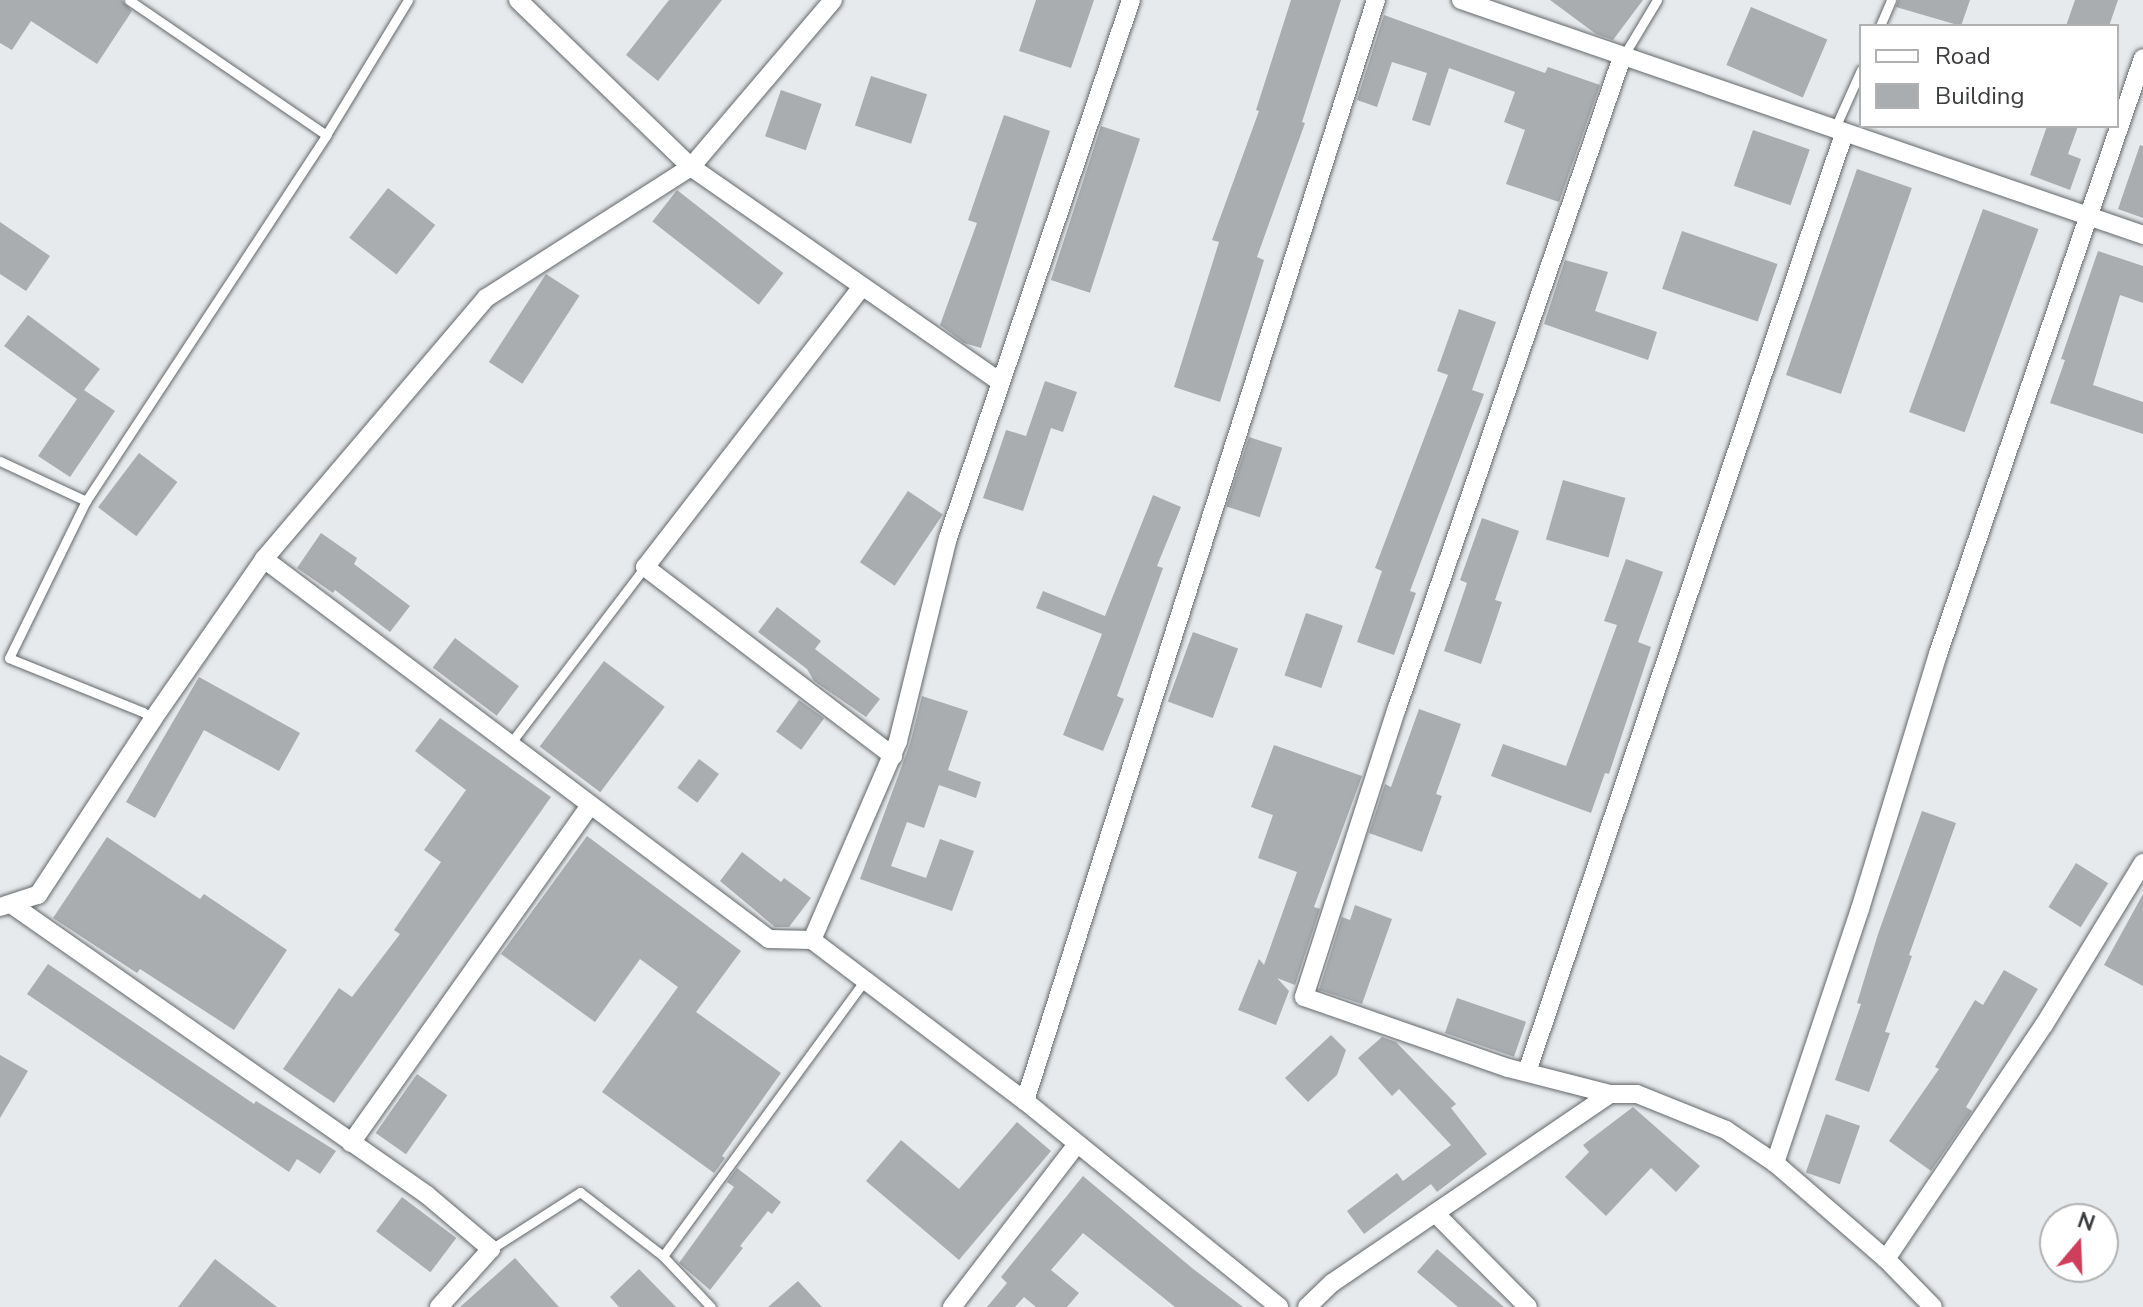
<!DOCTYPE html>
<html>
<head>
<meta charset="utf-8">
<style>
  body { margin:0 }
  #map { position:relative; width:2143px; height:1307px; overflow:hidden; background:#e6eaec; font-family:"Nunito Sans",sans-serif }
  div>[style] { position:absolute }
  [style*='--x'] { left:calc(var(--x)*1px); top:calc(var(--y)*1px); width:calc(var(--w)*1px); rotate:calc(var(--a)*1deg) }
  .building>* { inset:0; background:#aaadb0; transform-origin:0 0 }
  .roads { filter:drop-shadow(0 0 2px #646769) drop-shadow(0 0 2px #646769) }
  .lane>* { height:9px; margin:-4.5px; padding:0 4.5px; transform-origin:4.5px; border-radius:4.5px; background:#fff }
  .street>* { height:18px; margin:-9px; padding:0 9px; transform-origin:9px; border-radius:9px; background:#fff }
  span { translate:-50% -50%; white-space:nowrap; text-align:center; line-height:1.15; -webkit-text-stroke:6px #fff; paint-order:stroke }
  .legend { position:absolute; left:1859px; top:24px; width:260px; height:104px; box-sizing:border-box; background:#fff; border:2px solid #b1b1b2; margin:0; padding:10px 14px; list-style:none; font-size:24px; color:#3b3c3e }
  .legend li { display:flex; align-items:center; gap:16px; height:40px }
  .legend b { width:40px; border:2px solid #b1b1b2 }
  .north { position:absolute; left:2039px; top:1203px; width:80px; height:80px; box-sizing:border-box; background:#fff; border:2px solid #b1b1b2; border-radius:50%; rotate:19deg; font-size:22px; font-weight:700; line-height:32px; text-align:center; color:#3b3c3e }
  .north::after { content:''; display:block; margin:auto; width:28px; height:36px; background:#cf3f5b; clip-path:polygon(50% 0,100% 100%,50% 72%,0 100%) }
</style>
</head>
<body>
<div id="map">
  <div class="building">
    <i style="clip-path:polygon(0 0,122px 0,132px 11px,97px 64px,31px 21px,12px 50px,0 43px)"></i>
    <i style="clip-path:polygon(669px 0,722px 0,658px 81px,626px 55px)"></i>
    <i style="clip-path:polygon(1036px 0,1094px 0,1071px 68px,1019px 51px)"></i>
    <i style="clip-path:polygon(1291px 0,1341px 0,1302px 122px,1305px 123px,1257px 257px,1264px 260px,1220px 402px,1174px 387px,1219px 242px,1212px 240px,1259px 111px,1256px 110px)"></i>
    <i style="clip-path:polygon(1550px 0,1643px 0,1613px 40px,1596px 34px)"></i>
    <i style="clip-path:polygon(1898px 0,1970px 0,1961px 26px,1896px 7px)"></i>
    <i style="clip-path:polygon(2075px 0,2118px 0,2109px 26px,2066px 26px)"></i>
    <i style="left:1751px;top:7px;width:83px;height:63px;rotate:23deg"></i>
    <i style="clip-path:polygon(1384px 15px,1545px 73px,1548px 67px,1600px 85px,1559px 202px,1506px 184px,1525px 130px,1504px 122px,1515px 92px,1449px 68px,1430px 126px,1412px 120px,1427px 73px,1392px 62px,1377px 107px,1357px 100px)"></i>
    <i style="left:871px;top:76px;width:59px;height:52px;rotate:18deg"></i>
    <i style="left:781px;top:90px;width:43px;height:49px;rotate:19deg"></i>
    <i style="clip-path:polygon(1004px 115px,1050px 131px,981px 348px,964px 343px,940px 325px,977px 223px,968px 220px)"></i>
    <i style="left:1101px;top:126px;width:41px;height:162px;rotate:18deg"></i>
    <i style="clip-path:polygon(2047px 126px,2078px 126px,2068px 154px,2081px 159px,2070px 190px,2030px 175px)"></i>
    <i style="left:1753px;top:130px;width:60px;height:59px;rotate:19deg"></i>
    <i style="clip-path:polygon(2140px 145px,2143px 146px,2143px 218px,2118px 209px)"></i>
    <i style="left:1857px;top:169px;width:58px;height:218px;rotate:19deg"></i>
    <i style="left:388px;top:188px;width:60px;height:63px;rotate:38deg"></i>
    <i style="left:677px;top:190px;width:135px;height:40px;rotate:38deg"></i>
    <i style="left:1983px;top:209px;width:59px;height:216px;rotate:20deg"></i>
    <i style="clip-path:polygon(0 222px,50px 256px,26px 291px,0 274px)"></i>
    <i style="left:1682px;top:231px;width:101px;height:61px;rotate:19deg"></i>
    <i style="clip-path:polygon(2098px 251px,2143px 266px,2143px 303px,2120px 295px,2093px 385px,2143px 402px,2143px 434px,2050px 403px,2065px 360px,2061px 359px)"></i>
    <i style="clip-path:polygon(1565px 260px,1608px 272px,1595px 311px,1657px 332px,1648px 360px,1544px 324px)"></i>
    <i style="left:546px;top:274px;width:40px;height:105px;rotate:33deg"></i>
    <i style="clip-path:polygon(1459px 309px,1496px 322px,1472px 390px,1484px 394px,1410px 591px,1416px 593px,1394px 655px,1357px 642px,1382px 571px,1375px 568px,1448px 375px,1437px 371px)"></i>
    <i style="clip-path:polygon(28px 315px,100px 369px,84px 390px,115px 411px,70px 477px,38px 456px,77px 399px,4px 346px)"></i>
    <i style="clip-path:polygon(1045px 381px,1077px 392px,1063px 432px,1051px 428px,1023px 511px,983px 498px,1006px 430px,1026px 436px)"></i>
    <i style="left:1249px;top:437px;width:35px;height:73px;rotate:18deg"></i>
    <i style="left:139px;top:453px;width:48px;height:68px;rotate:37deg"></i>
    <i style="left:1563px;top:480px;width:65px;height:62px;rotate:16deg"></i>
    <i style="left:908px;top:491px;width:42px;height:86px;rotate:34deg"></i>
    <i style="clip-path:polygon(1153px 495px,1181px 507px,1157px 566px,1163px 568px,1117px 696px,1124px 699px,1103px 751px,1063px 735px,1102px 634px,1036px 608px,1043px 591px,1105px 616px)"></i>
    <i style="clip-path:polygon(1482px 518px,1519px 531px,1495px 600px,1502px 602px,1481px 664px,1444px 651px,1467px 583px,1460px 580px)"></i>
    <i style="clip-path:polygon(321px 533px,357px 558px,354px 564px,410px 606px,390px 632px,335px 590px,333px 593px,297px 568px)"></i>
    <i style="clip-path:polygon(1626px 559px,1663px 572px,1638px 642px,1651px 647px,1609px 774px,1605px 773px,1591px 813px,1491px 776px,1503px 744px,1566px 766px,1617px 625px,1604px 621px)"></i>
    <i style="clip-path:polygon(777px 607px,821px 641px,815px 649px,880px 699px,866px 717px,814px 681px,807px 669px,758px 632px)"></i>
    <i style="left:1306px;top:613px;width:39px;height:66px;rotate:19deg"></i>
    <i style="left:1193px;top:632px;width:48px;height:74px;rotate:20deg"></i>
    <i style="left:455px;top:638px;width:80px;height:37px;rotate:37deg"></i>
    <i style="left:604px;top:661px;width:76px;height:107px;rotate:37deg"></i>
    <i style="clip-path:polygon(199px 677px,300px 733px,279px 771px,204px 730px,155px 818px,126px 802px)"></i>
    <i style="clip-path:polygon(922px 696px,968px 711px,948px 770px,981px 782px,976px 798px,939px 785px,924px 828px,907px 822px,891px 866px,926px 878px,940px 839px,974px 851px,952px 911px,860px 879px,910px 744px)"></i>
    <i style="left:799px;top:700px;width:31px;height:39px;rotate:36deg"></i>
    <i style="clip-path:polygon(1419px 709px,1461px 724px,1436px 794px,1442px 796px,1422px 852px,1369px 833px,1385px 784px,1391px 787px)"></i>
    <i style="clip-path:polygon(440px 718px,551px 797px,334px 1103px,283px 1069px,339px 988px,352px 997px,400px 934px,394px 930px,441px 862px,424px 850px,466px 790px,415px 751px)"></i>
    <i style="clip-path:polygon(1274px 745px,1362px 776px,1314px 907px,1320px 909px,1295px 985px,1277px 978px,1289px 991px,1276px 1025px,1238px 1010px,1259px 959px,1264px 965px,1297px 872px,1258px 858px,1273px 815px,1251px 807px)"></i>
    <i style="left:699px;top:759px;width:25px;height:36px;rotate:37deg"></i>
    <i style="clip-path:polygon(1922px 811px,1956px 823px,1909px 955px,1912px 956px,1885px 1032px,1890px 1033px,1869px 1092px,1835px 1080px,1861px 1004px,1857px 1003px,1878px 934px)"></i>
    <i style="clip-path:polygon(587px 836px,741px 951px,696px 1012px,781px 1073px,722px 1156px,725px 1158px,714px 1173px,602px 1092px,678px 987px,640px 959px,595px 1022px,501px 954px)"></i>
    <i style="clip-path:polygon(107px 837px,200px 899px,204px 894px,287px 950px,234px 1030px,140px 969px,137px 973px,53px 918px)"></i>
    <i style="clip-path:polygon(742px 852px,781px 882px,784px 878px,811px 898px,789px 927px,775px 927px,720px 881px)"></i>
    <i style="left:2076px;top:863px;width:38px;height:52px;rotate:32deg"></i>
    <i style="clip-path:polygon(2143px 894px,2143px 986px,2104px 965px)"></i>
    <i style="clip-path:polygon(1355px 905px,1392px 919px,1362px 1004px,1319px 990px,1342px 917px,1350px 920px)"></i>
    <i style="clip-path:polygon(48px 964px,254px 1104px,256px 1101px,336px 1151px,320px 1174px,297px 1159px,289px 1172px,27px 994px)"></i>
    <i style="clip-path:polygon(2004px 970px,2038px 989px,1966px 1107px,1972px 1111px,1931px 1171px,1889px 1141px,1939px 1069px,1935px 1067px,1975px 1000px,1983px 1005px)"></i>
    <i style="left:1457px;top:998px;width:73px;height:37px;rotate:19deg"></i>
    <i style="clip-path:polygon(1331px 1035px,1346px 1050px,1337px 1075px,1308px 1102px,1285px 1078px)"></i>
    <i style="clip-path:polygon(1382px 1037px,1396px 1042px,1456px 1104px,1451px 1108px,1487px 1154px,1437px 1192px,1431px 1184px,1364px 1234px,1347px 1211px,1397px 1173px,1403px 1181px,1451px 1145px,1399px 1089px,1392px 1096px,1358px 1058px)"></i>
    <i style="clip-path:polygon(0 1055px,28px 1071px,0 1118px)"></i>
    <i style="left:417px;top:1074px;width:37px;height:72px;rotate:35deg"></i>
    <i style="clip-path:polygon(1633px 1107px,1700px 1166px,1676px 1192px,1651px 1168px,1606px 1216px,1565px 1177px,1589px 1152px,1583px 1145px)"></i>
    <i style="left:1826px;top:1114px;width:36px;height:62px;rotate:19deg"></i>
    <i style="clip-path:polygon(1017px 1122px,1051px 1151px,959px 1260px,866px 1181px,901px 1140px,959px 1189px)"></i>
    <i style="clip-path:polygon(737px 1168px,781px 1202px,772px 1214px,768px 1211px,740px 1246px,743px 1248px,710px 1290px,679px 1263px,734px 1187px,727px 1182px)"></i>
    <i style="clip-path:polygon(1083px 1176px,1192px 1268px,1243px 1307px,1175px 1307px,1083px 1233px,1051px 1270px,1079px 1293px,1067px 1307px,1036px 1307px,1024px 1297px,1015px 1307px,987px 1307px,1007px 1283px,1001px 1277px)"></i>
    <i style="left:402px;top:1197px;width:68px;height:43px;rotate:37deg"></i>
    <i style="clip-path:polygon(1437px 1249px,1504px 1307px,1458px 1307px,1417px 1272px)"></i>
    <i style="clip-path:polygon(515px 1258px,559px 1307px,460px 1307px)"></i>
    <i style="clip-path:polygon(215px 1259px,277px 1307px,178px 1307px)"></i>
    <i style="clip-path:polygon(639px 1269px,676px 1307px,619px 1307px,610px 1297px)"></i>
    <i style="clip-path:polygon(798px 1281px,822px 1307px,768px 1307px)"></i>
  </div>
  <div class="roads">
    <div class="lane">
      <i style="--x:129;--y:0;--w:239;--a:34.4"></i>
      <i style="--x:1880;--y:26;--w:28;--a:-67"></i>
      <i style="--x:1624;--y:55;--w:64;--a:-59"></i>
      <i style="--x:1834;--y:130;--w:66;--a:-65.8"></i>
      <i style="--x:0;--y:461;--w:95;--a:24.9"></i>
      <i style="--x:153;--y:719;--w:12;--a:-145"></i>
      <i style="--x:143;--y:712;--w:144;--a:-158.1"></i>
      <i style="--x:9;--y:658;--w:175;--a:-63.9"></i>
      <i style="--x:86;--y:501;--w:438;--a:-56.7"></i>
      <i style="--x:326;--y:135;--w:158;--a:-58.7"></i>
      <i style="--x:510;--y:744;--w:223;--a:-52.7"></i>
      <i style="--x:491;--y:1249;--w:106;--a:-32.6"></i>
      <i style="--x:580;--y:1192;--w:105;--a:37.6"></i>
      <i style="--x:711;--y:1307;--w:70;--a:-133.3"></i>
      <i style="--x:663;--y:1256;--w:342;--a:-53.8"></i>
    </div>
    <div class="street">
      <i style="--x:518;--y:0;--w:240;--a:44"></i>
      <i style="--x:691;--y:167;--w:376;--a:34.8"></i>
      <i style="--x:1461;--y:0;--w:721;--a:19.01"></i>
      <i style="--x:861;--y:288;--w:353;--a:127.7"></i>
      <i style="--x:645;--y:567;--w:312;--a:37.3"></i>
      <i style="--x:264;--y:559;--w:632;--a:36.96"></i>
      <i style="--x:769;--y:939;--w:43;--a:1.3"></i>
      <i style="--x:812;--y:940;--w:267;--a:37.1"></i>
      <i style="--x:1025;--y:1101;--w:327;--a:39"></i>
      <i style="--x:11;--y:904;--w:508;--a:34.97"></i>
      <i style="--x:427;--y:1195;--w:84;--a:40.2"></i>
      <i style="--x:491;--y:1249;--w:78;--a:131.9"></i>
      <i style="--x:0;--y:907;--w:40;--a:-18"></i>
      <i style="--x:38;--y:895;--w:210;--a:-56.8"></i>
      <i style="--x:153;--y:719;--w:195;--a:-55.2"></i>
      <i style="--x:264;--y:559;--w:343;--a:-49.6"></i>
      <i style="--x:486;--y:298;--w:243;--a:-32.6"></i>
      <i style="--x:691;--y:167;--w:219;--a:-49.6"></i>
      <i style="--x:812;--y:940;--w:217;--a:-66.6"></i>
      <i style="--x:898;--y:741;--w:209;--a:-76.2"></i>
      <i style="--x:948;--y:538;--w:568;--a:-71.21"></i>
      <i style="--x:1527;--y:1072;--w:990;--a:-71.33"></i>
      <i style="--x:1610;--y:1094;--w:105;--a:-165.7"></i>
      <i style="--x:1508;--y:1068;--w:216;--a:-160.8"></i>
      <i style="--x:1304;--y:997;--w:304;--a:-72.2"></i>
      <i style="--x:1397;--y:708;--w:689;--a:-70.93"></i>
      <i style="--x:1025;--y:1101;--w:1156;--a:-72.32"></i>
      <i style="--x:351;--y:1143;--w:414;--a:-54.7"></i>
      <i style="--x:1775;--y:1163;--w:268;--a:-71.5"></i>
      <i style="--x:1860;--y:909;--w:267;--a:-73"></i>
      <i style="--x:1938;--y:654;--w:630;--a:-71.02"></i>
      <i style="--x:1435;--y:1213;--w:132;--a:45.3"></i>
      <i style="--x:1886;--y:1259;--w:282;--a:-56"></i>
      <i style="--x:2044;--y:1025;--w:190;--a:-58.6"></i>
      <i style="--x:952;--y:1307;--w:205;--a:-52.5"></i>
      <i style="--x:1307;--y:1307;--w:35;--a:-44"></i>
      <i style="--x:1332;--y:1283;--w:336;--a:-34.2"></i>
      <i style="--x:1610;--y:1094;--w:27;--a:0"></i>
      <i style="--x:1637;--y:1094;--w:96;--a:22"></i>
      <i style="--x:1726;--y:1130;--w:59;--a:34"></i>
      <i style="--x:1775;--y:1163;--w:147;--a:40.9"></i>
      <i style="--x:1886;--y:1259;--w:67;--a:45.6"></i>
    </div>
  </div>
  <ul class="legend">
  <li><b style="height:10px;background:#fff"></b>Road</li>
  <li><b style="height:22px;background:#aaadb0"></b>Building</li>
  </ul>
  <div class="north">N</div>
</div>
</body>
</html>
